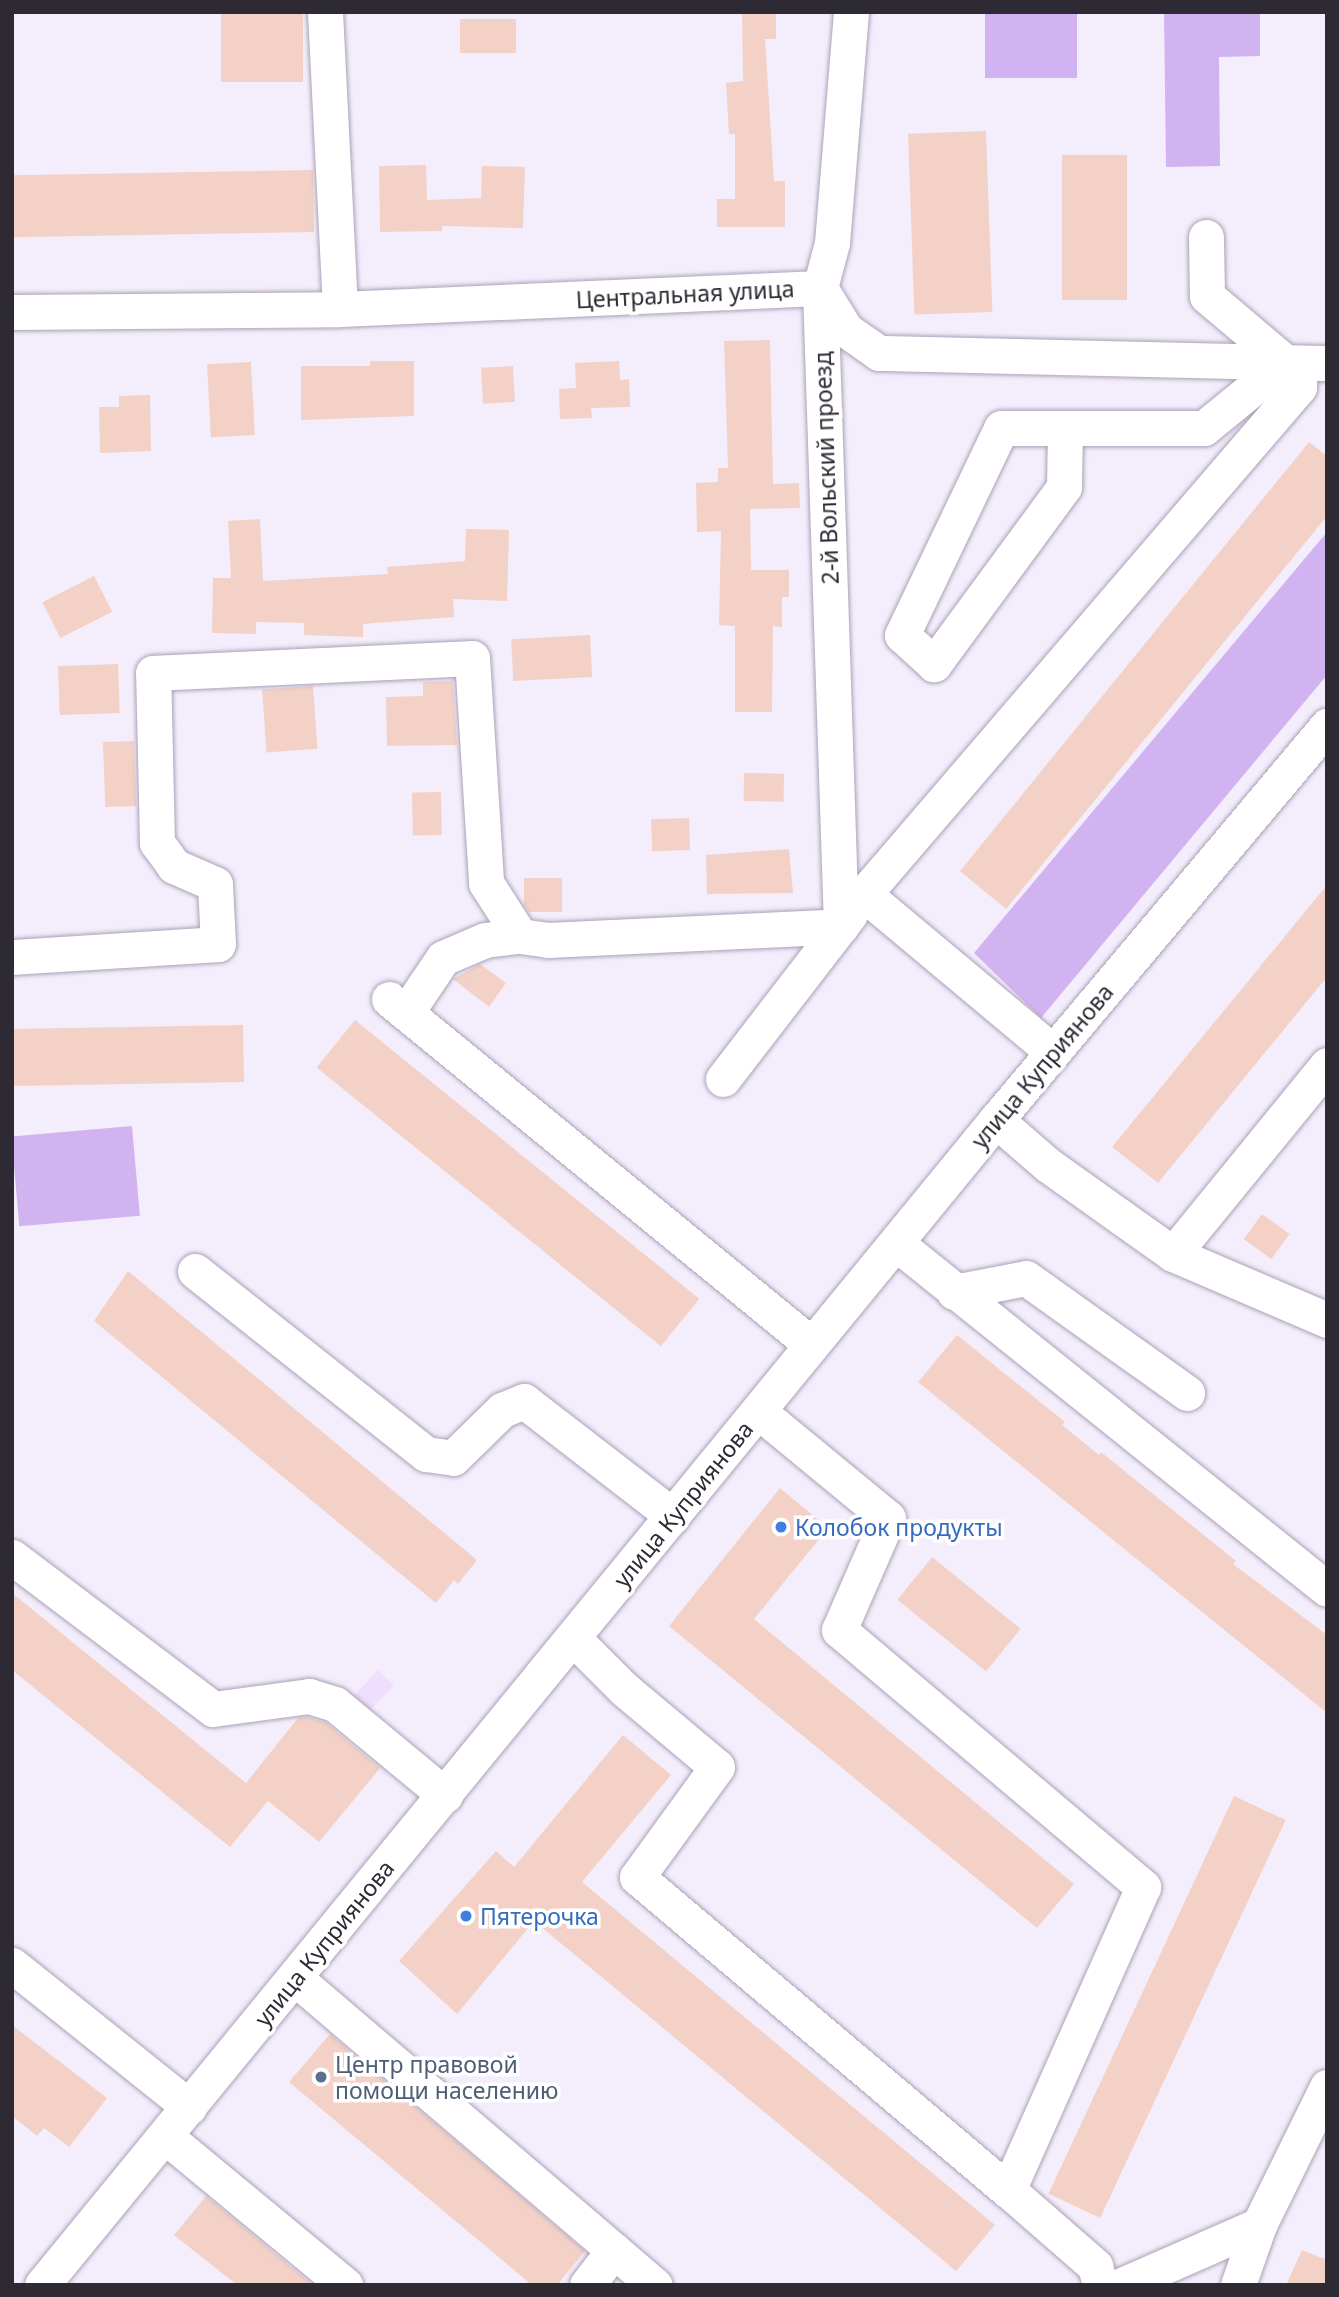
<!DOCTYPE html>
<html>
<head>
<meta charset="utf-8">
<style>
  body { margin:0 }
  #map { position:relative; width:1339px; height:2297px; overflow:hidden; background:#f4eefc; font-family:"Noto Sans",sans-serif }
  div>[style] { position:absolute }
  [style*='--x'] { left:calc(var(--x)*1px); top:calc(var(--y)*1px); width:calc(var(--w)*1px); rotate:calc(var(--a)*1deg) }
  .built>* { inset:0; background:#eddffd; transform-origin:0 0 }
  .green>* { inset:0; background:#d1b3f1; transform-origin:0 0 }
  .building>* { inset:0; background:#f3d1c6; transform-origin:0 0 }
  .roads { filter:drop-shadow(0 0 2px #aba1b7) drop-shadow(0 0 2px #aba1b7) }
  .minor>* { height:35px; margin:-17.5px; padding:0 17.5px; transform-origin:17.5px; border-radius:17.5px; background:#fff }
  .dots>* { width:19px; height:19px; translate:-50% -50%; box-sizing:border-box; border:4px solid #fff; border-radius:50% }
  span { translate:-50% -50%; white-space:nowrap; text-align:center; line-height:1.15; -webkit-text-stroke:7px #fff; paint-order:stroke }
  .street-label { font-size:23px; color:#2e2a33 }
  .shop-label { font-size:23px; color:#366cbe }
  .left { translate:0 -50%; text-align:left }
  .service-label { font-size:23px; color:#4e5e75 }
  .frame { position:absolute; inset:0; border:14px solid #2e2a33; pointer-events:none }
</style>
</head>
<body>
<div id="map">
  <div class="built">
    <i style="left:378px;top:1670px;width:22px;height:35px;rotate:43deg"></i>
  </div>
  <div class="green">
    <i style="left:985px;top:12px;width:92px;height:66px"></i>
    <i style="clip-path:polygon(1164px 12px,1260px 12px,1260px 56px,1219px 57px,1220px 166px,1166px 167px)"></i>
    <i style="clip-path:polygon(1327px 532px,1327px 675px,1041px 1018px,974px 953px)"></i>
    <i style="left:132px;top:1126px;width:90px;height:121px;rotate:85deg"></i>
  </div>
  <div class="building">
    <i style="left:221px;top:12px;width:82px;height:70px"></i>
    <i style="clip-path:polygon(742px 12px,776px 12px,776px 39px,765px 39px,774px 181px,785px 181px,785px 227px,717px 227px,717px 199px,735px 199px,735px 134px,729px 134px,726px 83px,743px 81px)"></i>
    <i style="left:516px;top:19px;width:34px;height:56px;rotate:90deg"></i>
    <i style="left:986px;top:131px;width:181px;height:78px;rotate:88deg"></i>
    <i style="left:1127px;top:155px;width:145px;height:65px;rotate:90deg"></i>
    <i style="clip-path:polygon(426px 165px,427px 200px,481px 198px,482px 166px,525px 167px,523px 228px,442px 226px,442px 231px,380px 232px,379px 166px)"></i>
    <i style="left:313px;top:170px;width:62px;height:301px;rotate:89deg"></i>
    <i style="clip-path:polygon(770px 340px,773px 484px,799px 483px,800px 508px,750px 509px,751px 570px,789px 570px,789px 597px,782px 597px,782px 627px,773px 626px,772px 712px,735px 712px,735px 626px,719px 625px,721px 531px,697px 532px,696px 483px,718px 482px,718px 468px,728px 468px,724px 341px)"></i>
    <i style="clip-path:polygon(370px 361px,414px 361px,414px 416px,301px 420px,301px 366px,370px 366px)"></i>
    <i style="clip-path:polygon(619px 361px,620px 380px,629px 379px,630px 407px,591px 408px,592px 418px,560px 419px,559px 389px,576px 388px,575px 363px)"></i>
    <i style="left:251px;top:362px;width:73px;height:44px;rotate:87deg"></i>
    <i style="left:513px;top:366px;width:36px;height:32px;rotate:87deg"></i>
    <i style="clip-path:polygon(150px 395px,151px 451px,100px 453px,99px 407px,119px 407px,119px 396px)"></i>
    <i style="clip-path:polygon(1309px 442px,1327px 456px,1327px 516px,1006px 909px,960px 871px)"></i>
    <i style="clip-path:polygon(260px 519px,263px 581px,388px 574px,387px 567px,465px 561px,466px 529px,509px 530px,507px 601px,453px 599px,454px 617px,363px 624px,363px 637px,304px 635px,304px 623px,256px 622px,256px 634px,212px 633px,213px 578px,231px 578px,228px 521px)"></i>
    <i style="left:94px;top:576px;width:40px;height:58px;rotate:63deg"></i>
    <i style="left:590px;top:635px;width:42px;height:79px;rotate:87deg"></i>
    <i style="left:118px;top:664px;width:49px;height:60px;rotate:88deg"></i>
    <i style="clip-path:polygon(453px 681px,457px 745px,387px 746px,386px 697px,423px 696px,423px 682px)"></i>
    <i style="left:313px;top:686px;width:63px;height:51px;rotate:86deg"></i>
    <i style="left:134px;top:741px;width:65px;height:31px;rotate:88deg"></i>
    <i style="left:744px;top:773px;width:40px;height:28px;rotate:1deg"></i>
    <i style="left:441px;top:792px;width:43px;height:29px;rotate:89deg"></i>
    <i style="left:689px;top:818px;width:32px;height:38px;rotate:88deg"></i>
    <i style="clip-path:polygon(789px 849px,793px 893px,707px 894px,706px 855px)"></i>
    <i style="clip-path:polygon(524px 878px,562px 878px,562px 912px,529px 912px,524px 905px)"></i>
    <i style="clip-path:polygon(1327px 885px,1327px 977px,1158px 1183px,1112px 1147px)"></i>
    <i style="clip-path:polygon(480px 964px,506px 983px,489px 1007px,453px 979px)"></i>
    <i style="left:355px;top:1020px;width:443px;height:61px;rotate:39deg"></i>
    <i style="left:243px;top:1025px;width:57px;height:231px;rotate:89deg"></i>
    <i style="left:1262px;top:1214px;width:34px;height:31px;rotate:36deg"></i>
    <i style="clip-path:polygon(128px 1271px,477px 1560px,458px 1584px,454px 1580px,436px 1603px,94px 1321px)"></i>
    <i style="clip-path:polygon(957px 1335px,1065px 1422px,1062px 1425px,1099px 1455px,1101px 1452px,1236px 1561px,1233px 1564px,1327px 1635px,1327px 1713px,918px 1382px)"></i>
    <i style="clip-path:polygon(780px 1488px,828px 1528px,754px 1619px,1074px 1884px,1037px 1928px,669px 1626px)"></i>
    <i style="left:932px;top:1557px;width:114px;height:55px;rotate:39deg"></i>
    <i style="clip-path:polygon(12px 1593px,246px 1783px,298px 1718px,307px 1717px,325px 1722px,380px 1768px,319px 1842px,268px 1801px,230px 1847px,12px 1670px)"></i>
    <i style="clip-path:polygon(623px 1735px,671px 1775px,582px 1882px,995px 2225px,956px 2271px,534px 1921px,457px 2014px,399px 1961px,496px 1851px,514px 1867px)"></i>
    <i style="left:1234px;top:1796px;width:57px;height:439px;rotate:25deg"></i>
    <i style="clip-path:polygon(12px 2025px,107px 2098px,69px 2147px,44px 2128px,37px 2136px,12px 2116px)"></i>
    <i style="clip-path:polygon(330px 2034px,585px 2251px,557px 2285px,532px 2285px,289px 2082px)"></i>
    <i style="clip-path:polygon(206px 2196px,313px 2285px,237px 2285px,174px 2235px)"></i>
    <i style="clip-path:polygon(1302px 2250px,1327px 2260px,1327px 2285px,1286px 2285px)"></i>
  </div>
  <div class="roads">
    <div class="minor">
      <i style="--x:325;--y:12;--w:297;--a:87.1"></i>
      <i style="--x:820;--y:288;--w:49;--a:58.2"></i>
      <i style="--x:846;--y:330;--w:40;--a:34.9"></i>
      <i style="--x:879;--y:353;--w:448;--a:1.3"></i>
      <i style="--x:12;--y:312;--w:328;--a:-0.5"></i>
      <i style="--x:340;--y:309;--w:480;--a:-2.5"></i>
      <i style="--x:1065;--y:429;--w:58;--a:91"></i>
      <i style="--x:1064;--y:487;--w:220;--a:126.3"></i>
      <i style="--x:934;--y:664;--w:43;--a:-137.8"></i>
      <i style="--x:902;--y:635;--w:229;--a:-64.4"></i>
      <i style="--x:1001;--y:428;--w:203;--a:0"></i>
      <i style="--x:1204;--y:428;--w:104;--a:-39.2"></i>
      <i style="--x:1285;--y:362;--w:102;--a:-139.8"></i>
      <i style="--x:1207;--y:296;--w:59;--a:-91"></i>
      <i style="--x:12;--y:957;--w:206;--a:-3.6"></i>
      <i style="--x:218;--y:944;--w:60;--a:-92.9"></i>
      <i style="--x:215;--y:884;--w:45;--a:-156.3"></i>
      <i style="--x:174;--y:866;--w:29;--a:-126"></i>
      <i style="--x:157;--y:843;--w:170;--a:-91.3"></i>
      <i style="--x:153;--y:673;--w:319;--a:-2.7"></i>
      <i style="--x:472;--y:658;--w:225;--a:86.4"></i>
      <i style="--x:486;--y:883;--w:63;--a:57.3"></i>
      <i style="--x:520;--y:936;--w:29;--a:8"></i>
      <i style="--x:549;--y:940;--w:292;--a:-2.7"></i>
      <i style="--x:841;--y:926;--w:638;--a:-91.89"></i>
      <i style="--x:820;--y:288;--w:47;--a:-75.1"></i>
      <i style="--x:832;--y:243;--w:232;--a:-85.3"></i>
      <i style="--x:389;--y:999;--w:546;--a:39.28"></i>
      <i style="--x:406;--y:1013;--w:66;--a:-56.1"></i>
      <i style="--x:443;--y:958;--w:46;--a:-23.2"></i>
      <i style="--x:485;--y:940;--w:35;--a:-7"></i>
      <i style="--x:1053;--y:1052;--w:246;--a:-140.1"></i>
      <i style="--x:864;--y:894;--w:668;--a:-49.37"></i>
      <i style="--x:1299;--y:387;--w:24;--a:-88"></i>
      <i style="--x:723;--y:1079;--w:208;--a:-52.4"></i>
      <i style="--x:996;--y:1120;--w:69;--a:40.9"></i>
      <i style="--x:1048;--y:1165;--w:153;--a:35.5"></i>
      <i style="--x:1173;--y:1254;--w:244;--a:-50.8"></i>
      <i style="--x:897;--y:1244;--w:551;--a:38.74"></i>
      <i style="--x:1173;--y:1254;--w:168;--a:23.2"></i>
      <i style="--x:195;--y:1271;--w:295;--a:38.4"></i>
      <i style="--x:426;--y:1454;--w:27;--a:8"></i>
      <i style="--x:453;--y:1458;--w:69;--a:-44.4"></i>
      <i style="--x:502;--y:1410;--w:24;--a:-22"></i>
      <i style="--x:524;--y:1401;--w:188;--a:37.7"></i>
      <i style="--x:954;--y:1292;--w:73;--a:-11"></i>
      <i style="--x:1026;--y:1278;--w:198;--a:35.5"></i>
      <i style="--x:758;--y:1411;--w:168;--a:39.5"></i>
      <i style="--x:888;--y:1518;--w:122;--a:113.6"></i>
      <i style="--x:839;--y:1630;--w:398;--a:40.2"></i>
      <i style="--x:1143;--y:1887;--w:332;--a:114"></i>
      <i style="--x:12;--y:1557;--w:252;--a:37.1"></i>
      <i style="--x:213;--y:1709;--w:97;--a:-7.7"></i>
      <i style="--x:309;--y:1696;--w:27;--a:17"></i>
      <i style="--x:335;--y:1704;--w:143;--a:39.6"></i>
      <i style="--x:573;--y:1638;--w:72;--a:45"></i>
      <i style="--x:624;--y:1689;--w:121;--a:40"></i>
      <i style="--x:717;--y:1767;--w:136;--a:126"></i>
      <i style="--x:637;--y:1877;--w:485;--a:40.2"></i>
      <i style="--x:1008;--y:2190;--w:116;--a:41.1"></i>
      <i style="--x:1095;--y:2266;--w:20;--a:75"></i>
      <i style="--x:12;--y:1965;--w:227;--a:38.7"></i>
      <i style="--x:295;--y:1978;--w:473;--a:40.5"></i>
      <i style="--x:165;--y:2136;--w:234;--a:39.6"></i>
      <i style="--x:42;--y:2285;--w:1506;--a:-50.69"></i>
      <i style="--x:996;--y:1120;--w:515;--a:-49.97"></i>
      <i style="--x:587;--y:2285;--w:44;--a:-52.4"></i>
      <i style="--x:1122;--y:2285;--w:150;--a:-23.7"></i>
      <i style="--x:1238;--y:2285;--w:64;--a:-70.7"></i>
      <i style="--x:1259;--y:2225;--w:154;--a:-63.8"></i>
    </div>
  </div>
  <div class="dots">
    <i style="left:781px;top:1527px;background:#3f7fe0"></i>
    <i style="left:466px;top:1916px;background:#3f7fe0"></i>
    <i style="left:321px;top:2077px;background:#5c6f8a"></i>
  </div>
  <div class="street-label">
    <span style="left:685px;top:294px;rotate:-3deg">Центральная улица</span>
    <span style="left:826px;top:468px;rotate:-92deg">2-й Вольский проезд</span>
    <span style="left:1042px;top:1066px;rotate:-50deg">улица Куприянова</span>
    <span style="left:683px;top:1504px;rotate:-51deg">улица Куприянова</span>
    <span style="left:324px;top:1943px;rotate:-51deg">улица Куприянова</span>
  </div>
  <div class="shop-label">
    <span class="left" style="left:795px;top:1527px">Колобок продукты</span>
    <span class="left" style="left:480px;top:1916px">Пятерочка</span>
  </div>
  <div class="service-label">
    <span class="left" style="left:335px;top:2077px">Центр правовой<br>помощи населению</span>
  </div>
  <div class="frame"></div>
</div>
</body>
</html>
